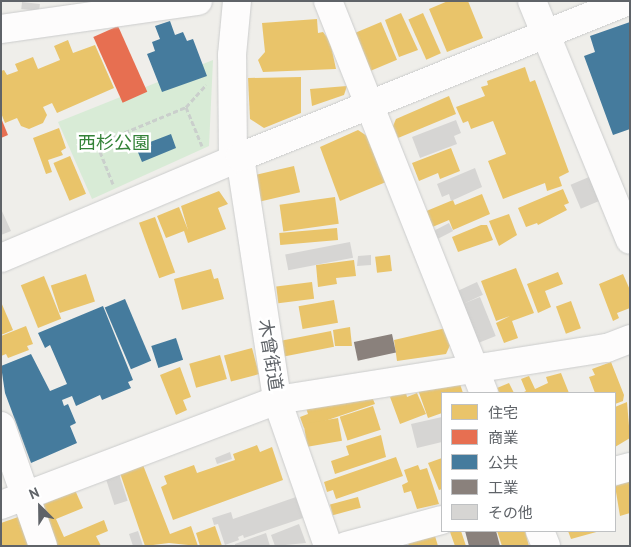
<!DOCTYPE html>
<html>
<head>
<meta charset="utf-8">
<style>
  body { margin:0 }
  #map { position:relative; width:631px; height:547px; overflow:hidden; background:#efeeea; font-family:"PT Sans","Noto Sans JP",sans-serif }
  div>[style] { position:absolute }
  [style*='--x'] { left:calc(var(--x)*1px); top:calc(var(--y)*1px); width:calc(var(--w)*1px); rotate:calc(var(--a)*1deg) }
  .green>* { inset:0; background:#d8ebd6 }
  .homes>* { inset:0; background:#e9c46a; transform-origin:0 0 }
  .shops>* { inset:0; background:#e76f51; transform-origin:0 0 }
  .public>* { inset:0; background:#457b9d; transform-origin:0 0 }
  .industry>* { inset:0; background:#8a817c; transform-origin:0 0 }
  .building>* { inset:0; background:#d6d5d3; transform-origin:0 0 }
  .path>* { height:3px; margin-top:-1.5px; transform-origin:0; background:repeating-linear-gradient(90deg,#cacfcc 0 5px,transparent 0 7.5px) }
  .roads { filter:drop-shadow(0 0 1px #cbcccc) drop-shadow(0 0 1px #cbcccc) }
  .minor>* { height:28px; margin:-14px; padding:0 14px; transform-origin:14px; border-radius:14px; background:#fdfcfc }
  span { translate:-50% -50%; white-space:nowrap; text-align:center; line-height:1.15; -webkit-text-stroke:5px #fff; paint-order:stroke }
  .park-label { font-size:18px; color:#348238 }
  .street-label { font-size:18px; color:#5f6368 }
  .frame { position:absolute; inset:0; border:2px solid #5f6368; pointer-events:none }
  .legend { position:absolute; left:441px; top:392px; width:175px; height:140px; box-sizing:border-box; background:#fff; border:1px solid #bfc1c3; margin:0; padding:6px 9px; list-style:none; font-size:15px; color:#5f6368 }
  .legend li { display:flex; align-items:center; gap:10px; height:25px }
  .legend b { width:25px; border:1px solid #bfc1c3 }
  .north { position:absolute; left:15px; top:482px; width:50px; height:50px; -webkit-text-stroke:4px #fff; paint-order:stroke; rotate:337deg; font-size:14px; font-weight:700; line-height:20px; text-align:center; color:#5f6368 }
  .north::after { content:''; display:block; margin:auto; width:18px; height:22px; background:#5f6368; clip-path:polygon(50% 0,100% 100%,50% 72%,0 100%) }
</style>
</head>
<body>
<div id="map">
  <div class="green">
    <i style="clip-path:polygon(213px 60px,209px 146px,92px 199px,58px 122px)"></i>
  </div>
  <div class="homes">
    <i style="clip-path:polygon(448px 1px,468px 1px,483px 38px,447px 52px,429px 9px)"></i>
    <i style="clip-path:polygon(401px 13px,418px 50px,399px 57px,385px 20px)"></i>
    <i style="left:423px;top:13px;width:44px;height:16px;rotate:66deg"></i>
    <i style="clip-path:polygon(317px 19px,318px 33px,323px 32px,330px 41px,336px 69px,263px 72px,258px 60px,265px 52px,262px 23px)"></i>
    <i style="left:381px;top:22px;width:41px;height:31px;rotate:67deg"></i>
    <i style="clip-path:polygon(68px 40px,73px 53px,95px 45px,114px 88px,57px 113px,52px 103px,43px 107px,47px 115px,43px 123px,29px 129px,21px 126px,17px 118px,5px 123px,1px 113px,1px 71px,4px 70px,7px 75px,18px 71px,15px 64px,33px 57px,38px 69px,60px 60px,54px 46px)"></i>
    <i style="clip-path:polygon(525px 67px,530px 82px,535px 80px,569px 172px,559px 177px,562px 186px,547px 191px,545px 183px,503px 199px,488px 161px,506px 154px,493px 121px,471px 129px,468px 121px,463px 123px,456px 107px,485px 96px,481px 87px,488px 85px,487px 81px)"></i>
    <i style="clip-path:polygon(301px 77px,301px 113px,264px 128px,250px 119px,248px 78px)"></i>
    <i style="clip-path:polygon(347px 86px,344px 95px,312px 106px,310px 89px)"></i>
    <i style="clip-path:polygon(449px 96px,456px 114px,398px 138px,393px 126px,396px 119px)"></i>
    <i style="clip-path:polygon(59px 128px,66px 148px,61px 151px,63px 155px,48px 160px,52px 172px,46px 174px,33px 138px)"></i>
    <i style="clip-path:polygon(358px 130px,367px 136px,386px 182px,340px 201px,320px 147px)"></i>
    <i style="clip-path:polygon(451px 148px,460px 171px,440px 179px,438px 173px,419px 181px,412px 163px)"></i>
    <i style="left:70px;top:156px;width:41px;height:18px;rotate:67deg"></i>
    <i style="left:294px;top:166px;width:27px;height:42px;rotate:77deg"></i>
    <i style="clip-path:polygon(563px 189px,569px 203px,564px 205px,567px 210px,538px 225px,537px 223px,526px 227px,518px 208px)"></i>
    <i style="clip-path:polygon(219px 191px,228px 204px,218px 208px,226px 229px,188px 243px,184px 231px,166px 238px,157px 216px,179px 207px,188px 230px,181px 206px)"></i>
    <i style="clip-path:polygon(482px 194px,490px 214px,453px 230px,449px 220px,430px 228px,424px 212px,453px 200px,455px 205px)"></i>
    <i style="left:335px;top:197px;width:27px;height:56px;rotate:82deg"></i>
    <i style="clip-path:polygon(509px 214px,517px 235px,499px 246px,489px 221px)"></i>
    <i style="left:155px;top:217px;width:59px;height:17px;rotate:70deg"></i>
    <i style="clip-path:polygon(481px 225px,487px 225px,493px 240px,458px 252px,452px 237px)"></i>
    <i style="left:337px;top:228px;width:12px;height:58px;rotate:85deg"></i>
    <i style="left:390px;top:255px;width:16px;height:15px;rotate:83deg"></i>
    <i style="clip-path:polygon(354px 260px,356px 276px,336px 278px,337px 284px,318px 287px,316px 265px)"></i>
    <i style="clip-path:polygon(516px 268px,534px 313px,512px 321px,518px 338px,504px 343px,496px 323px,510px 316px,496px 321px,481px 281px)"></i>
    <i style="clip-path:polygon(211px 269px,214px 279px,218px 278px,224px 299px,182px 310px,174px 279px)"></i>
    <i style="clip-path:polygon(558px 272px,563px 284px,545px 291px,551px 307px,538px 313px,527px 284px)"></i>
    <i style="left:86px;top:274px;width:29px;height:37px;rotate:72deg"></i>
    <i style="clip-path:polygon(623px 274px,630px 290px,630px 308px,617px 313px,619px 318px,613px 321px,599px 284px)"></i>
    <i style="left:44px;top:276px;width:46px;height:25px;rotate:68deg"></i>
    <i style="left:312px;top:282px;width:17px;height:36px;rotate:83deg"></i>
    <i style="left:334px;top:300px;width:23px;height:36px;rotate:80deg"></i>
    <i style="left:571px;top:301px;width:29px;height:16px;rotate:70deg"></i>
    <i style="clip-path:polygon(1px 302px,13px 330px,1px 335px)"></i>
    <i style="clip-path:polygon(26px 326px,33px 344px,27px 346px,29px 350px,8px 358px,6px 354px,1px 356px,1px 336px)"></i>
    <i style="clip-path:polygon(350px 327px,352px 346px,335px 346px,333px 330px)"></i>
    <i style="clip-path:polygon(446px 328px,451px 343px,446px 354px,397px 361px,394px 340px)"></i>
    <i style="left:331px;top:331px;width:16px;height:51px;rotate:79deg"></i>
    <i style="left:252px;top:348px;width:27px;height:29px;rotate:75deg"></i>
    <i style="left:220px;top:355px;width:25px;height:32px;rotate:74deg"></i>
    <i style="clip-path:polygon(611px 362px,624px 395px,623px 401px,615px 404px,615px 393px,595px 393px,589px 377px,595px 375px,592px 369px)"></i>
    <i style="clip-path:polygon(180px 367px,191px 397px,183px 400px,187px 410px,176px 415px,160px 375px)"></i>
    <i style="clip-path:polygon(561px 373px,569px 393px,522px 393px,526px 391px,521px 379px,529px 376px,535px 389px,548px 383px,546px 377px)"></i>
    <i style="clip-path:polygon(509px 383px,514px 393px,499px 393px,497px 388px)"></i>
    <i style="clip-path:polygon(460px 384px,463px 393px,442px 393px,442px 413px,428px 418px,418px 390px)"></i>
    <i style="clip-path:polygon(400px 393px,406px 393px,407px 397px,417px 393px,426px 414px,400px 424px,390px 397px)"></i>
    <i style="clip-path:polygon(372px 397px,375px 404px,304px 428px,300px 417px,308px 414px,306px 408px)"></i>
    <i style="clip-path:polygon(627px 402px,630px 438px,615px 447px,615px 407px)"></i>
    <i style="left:373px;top:406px;width:25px;height:35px;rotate:72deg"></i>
    <i style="left:338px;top:418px;width:23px;height:35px;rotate:80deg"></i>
    <i style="clip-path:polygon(381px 435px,386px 457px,335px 474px,331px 461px,349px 455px,346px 446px)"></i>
    <i style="clip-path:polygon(257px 445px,260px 452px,272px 447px,283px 480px,173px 520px,161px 487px,167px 484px,164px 476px,194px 465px,197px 473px,235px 460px,233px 454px)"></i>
    <i style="clip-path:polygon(396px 457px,403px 476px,336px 499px,333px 490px,327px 492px,324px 482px)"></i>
    <i style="clip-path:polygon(442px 458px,442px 489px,439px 490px,428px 463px)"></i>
    <i style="clip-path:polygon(143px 465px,170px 534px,191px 526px,198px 546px,169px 543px,145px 546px,120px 473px)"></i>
    <i style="clip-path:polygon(418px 465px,420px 470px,427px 468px,439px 504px,417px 509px,411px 491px,404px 493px,402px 485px,408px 482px,404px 470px)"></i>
    <i style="clip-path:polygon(630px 481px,630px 513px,620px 516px,615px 486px)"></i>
    <i style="clip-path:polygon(75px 490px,83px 508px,56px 519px,64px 537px,104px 520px,108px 531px,96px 536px,101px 546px,57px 546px,42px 505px)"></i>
    <i style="left:358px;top:497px;width:11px;height:29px;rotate:75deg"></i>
    <i style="clip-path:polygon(21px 516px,31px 546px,1px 546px,1px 523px)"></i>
    <i style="clip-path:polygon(215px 526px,222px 546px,200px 546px,196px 533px)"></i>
    <i style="clip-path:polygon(461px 531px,466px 546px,455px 546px,450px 532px)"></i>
    <i style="clip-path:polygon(497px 531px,525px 531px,529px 546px,502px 546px)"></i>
    <i style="clip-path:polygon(568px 531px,600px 531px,571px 539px)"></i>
    <i style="clip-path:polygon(435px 536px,438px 546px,409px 546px,408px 543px)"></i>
  </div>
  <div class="shops">
    <i style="left:118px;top:26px;width:72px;height:27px;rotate:66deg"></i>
    <i style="clip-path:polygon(1px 118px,8px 135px,1px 138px)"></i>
  </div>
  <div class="public">
    <i style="clip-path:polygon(170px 21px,175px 35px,183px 32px,187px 41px,193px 39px,207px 76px,162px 92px,147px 54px,155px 51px,152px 42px,160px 39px,155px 26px)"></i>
    <i style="clip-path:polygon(630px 22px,630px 129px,613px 135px,584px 56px,595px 52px,590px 36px)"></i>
    <i style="clip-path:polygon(171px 134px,176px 148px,142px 162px,132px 138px,142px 135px,145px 144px)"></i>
    <i style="left:125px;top:299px;width:67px;height:22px;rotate:67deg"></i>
    <i style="clip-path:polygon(103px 306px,133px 380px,128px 382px,131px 388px,102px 400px,100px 395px,76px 406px,72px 396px,62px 400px,64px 406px,68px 404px,76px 423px,70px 426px,77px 443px,31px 463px,5px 393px,1px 366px,31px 354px,50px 391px,67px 384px,50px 345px,45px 348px,38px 333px)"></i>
    <i style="left:176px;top:338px;width:23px;height:26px;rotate:72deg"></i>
  </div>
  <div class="industry">
    <i style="left:392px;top:334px;width:19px;height:39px;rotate:78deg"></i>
    <i style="clip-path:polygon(465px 531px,496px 531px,500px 546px,469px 546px)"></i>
  </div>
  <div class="building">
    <i style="left:22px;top:2px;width:18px;height:7px;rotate:6deg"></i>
    <i style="clip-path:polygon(456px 120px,461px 133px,454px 136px,457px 144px,420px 158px,412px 137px)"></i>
    <i style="clip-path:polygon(475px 168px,482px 187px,451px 201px,449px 194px,442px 197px,437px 184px)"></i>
    <i style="left:589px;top:177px;width:26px;height:20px;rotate:67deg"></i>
    <i style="clip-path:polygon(1px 209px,11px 231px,1px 235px)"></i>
    <i style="left:449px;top:223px;width:9px;height:18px;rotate:63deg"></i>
    <i style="left:350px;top:242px;width:16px;height:66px;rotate:79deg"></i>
    <i style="clip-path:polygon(371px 255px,371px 265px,357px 266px,358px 256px)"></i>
    <i style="left:477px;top:282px;width:14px;height:22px;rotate:65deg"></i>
    <i style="left:480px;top:297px;width:42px;height:21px;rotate:68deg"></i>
    <i style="clip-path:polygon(442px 417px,442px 442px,417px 448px,411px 424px)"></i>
    <i style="clip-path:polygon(230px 452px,232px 459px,217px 464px,215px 458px)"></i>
    <i style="left:119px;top:474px;width:28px;height:14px;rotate:72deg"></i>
    <i style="clip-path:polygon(296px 497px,303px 518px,244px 538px,243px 535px,238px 537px,239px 540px,225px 545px,218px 524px,214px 525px,212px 518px,231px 512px,233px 519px)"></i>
    <i style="clip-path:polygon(299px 524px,306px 543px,275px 546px,271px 535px)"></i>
    <i style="clip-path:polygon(138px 531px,143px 546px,133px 546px,129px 534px)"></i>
    <i style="clip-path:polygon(266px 533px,270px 546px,235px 546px,235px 544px)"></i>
  </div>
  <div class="path">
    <i style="--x:186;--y:107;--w:42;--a:67.7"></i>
    <i style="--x:113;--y:184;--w:43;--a:-111.8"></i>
    <i style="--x:97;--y:144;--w:96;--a:-22.6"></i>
    <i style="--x:186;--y:107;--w:30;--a:-48"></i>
  </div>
  <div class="roads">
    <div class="minor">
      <i style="--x:328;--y:1;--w:422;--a:68.3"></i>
      <i style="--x:532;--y:1;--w:258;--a:67.7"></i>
      <i style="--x:1;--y:29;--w:199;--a:-8.1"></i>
      <i style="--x:240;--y:157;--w:246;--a:81.3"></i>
      <i style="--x:277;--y:400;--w:155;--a:70.7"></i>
      <i style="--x:233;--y:160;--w:105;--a:-90.5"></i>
      <i style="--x:232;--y:55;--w:54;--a:-84.7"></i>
      <i style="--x:1;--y:258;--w:259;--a:-22.9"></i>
      <i style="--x:240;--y:157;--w:419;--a:-21.9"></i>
      <i style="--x:1;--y:426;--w:127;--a:70.7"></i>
      <i style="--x:615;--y:471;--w:16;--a:-15"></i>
      <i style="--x:1;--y:505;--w:295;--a:-20.8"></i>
      <i style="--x:277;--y:400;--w:334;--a:-9"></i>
      <i style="--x:607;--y:348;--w:25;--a:-21"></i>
      <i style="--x:540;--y:531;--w:16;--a:68"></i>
      <i style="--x:346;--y:546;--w:99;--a:-15.2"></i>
    </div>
  </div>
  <div class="park-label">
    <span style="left:114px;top:143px">西杉公園</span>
  </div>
  <div class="street-label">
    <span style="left:270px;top:355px;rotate:81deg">木曾街道</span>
  </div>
  <div class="frame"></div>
  <ul class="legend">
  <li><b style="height:14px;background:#e9c46a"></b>住宅</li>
  <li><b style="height:14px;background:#e76f51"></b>商業</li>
  <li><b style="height:14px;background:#457b9d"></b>公共</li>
  <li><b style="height:14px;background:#8a817c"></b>工業</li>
  <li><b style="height:14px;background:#d6d5d3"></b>その他</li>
  </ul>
  <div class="north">N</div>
</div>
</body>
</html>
